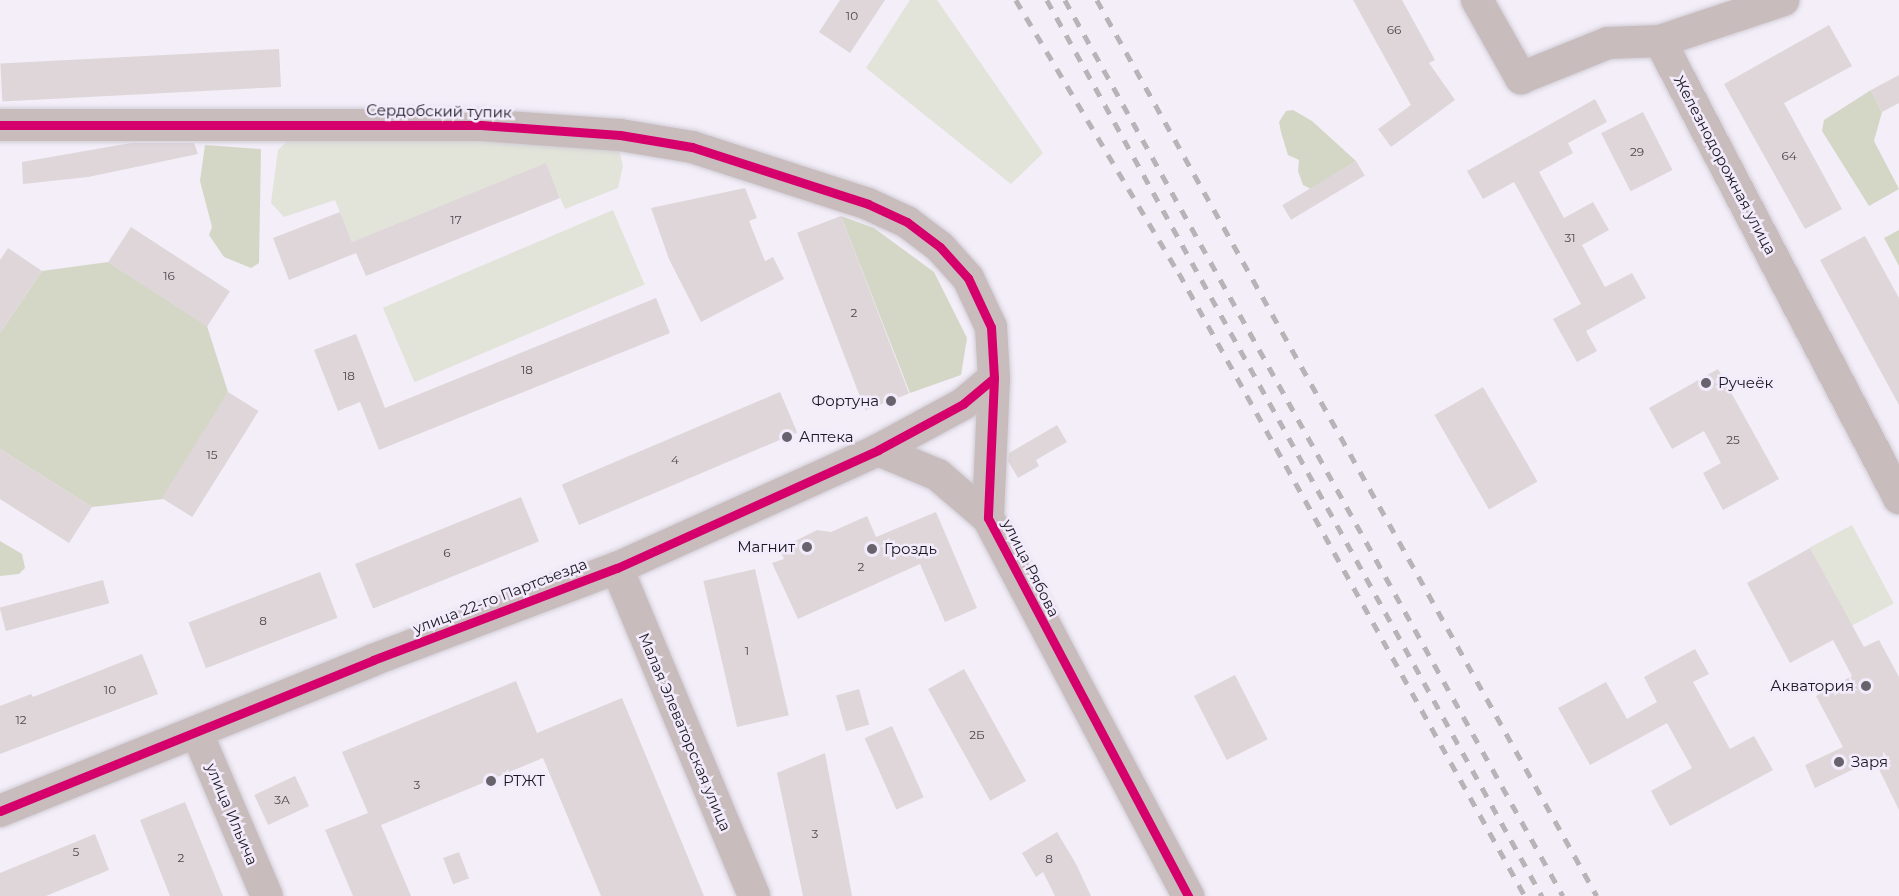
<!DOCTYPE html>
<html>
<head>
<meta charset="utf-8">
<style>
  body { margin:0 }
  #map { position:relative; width:1899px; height:896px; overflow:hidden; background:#f3eef8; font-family:Montserrat,sans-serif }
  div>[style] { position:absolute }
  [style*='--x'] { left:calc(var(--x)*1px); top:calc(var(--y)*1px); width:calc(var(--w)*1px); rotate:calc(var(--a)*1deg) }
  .green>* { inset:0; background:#e2e4d9; transform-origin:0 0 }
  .forest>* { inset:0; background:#d4d7c6 }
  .building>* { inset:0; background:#ded6d9; transform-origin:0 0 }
  .roads { filter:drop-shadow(0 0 2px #d0ccd5) drop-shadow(0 0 2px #d0ccd5) }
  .minor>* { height:32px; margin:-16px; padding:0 16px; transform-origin:16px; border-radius:16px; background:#c8bcbc }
  .rail>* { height:4.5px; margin-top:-2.25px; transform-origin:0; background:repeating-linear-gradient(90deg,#b9b2b6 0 10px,transparent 0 20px) }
  .cycleway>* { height:9px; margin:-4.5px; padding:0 4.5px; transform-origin:4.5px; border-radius:4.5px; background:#d6006c }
  .dots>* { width:16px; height:16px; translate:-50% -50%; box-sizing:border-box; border:3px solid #f2ebfb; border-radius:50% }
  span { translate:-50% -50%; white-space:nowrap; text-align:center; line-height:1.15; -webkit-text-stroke:5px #f2ebfb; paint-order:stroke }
  .number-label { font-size:12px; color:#4c474e }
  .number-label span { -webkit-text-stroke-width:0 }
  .street-label { font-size:15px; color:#1b1720 }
  .poi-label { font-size:15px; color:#1b1720 }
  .left { translate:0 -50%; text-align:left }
  .right { translate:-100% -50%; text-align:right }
</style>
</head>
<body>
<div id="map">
  <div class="green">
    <i style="clip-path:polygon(910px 0,937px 0,1043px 153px,1011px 184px,866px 68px)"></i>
    <i style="clip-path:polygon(543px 139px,618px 145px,623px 166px,618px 188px,565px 209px,546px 164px,352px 242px,335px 200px,284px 217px,271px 203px,278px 150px,288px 140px)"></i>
    <i style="left:613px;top:210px;width:81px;height:250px;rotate:67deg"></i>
    <i style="left:1852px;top:525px;width:89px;height:48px;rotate:62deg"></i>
  </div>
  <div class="forest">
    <i style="clip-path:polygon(1871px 90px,1882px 112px,1874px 141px,1899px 189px,1869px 206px,1822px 131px,1824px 120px)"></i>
    <i style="clip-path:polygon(1293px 110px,1312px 121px,1356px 161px,1311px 189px,1303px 185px,1298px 171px,1299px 160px,1288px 155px,1281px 132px,1279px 122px,1286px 111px)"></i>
    <i style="clip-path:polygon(205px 145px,261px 149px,259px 263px,251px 268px,224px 257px,209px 235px,212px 227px,200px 181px)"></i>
    <i style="clip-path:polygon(841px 216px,874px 228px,934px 272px,967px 338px,961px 375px,910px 393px)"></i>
    <i style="clip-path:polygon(1899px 230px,1899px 266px,1884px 238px)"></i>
    <i style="clip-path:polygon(108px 262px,207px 326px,228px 392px,164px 499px,92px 507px,0 449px,0 333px,42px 271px)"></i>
    <i style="clip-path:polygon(0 541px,22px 554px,25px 568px,19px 574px,0 576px)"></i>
  </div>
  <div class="building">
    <i style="clip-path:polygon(840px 0,885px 0,850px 53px,819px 32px)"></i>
    <i style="clip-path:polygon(1353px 0,1402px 0,1435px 60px,1429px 63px,1455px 100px,1391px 147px,1378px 129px,1411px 105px)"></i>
    <i style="clip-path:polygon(1829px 25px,1852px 66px,1784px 103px,1842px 209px,1805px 229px,1724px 84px)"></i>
    <i style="left:279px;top:49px;width:38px;height:279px;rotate:87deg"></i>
    <i style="clip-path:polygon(1899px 75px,1899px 103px,1882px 112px,1871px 90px)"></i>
    <i style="clip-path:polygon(1595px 99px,1607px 122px,1568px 143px,1573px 153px,1539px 172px,1564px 218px,1593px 202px,1609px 230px,1582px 245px,1605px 287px,1632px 273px,1646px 298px,1586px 331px,1597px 351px,1577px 362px,1553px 319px,1581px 304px,1514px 182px,1483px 199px,1467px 171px)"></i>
    <i style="left:1643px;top:112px;width:65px;height:47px;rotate:63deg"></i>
    <i style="clip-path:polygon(131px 143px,194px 143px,198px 154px,88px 177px,23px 184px,22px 162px)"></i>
    <i style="left:1356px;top:161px;width:17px;height:86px;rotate:59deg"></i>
    <i style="clip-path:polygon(546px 163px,560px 198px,366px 276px,356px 253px,289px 280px,273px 238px,340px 212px,352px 242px)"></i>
    <i style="clip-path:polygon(745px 188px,757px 218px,749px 221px,765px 261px,773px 257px,784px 279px,701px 322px,669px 259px,651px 208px)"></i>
    <i style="left:841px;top:216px;width:190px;height:47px;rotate:69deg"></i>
    <i style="left:131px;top:227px;width:118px;height:42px;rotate:33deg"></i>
    <i style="clip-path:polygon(1865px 236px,1899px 298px,1899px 405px,1820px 260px)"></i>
    <i style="clip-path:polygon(8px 248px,42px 271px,0 333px,0 260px)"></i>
    <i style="clip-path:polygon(656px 298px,670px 333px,379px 450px,360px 402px,338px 411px,314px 350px,356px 334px,385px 408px)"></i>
    <i style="clip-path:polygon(1718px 369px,1779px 479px,1723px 510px,1703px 473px,1721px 463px,1704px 431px,1672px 449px,1649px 408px)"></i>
    <i style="left:1483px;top:387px;width:109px;height:56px;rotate:60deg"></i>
    <i style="left:228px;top:392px;width:36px;height:125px;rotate:32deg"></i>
    <i style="left:780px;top:392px;width:44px;height:237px;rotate:67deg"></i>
    <i style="clip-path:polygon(1057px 425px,1067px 442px,1036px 460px,1039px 466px,1018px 478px,1008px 461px,1009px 453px)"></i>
    <i style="clip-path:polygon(0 449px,92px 507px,69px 543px,0 499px)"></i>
    <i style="left:521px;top:497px;width:48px;height:179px;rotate:68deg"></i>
    <i style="clip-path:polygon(936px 512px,977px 608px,945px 622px,920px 564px,798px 619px,772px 563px,784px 559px,779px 549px,817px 530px,831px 532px,867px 516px,876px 537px)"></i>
    <i style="clip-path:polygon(1810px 548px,1864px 647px,1879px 640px,1899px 677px,1899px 810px,1874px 759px,1815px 788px,1805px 765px,1843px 747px,1816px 696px,1852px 676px,1833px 640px,1790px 663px,1747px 583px)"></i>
    <i style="left:755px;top:569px;width:150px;height:53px;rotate:77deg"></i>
    <i style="left:320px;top:572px;width:49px;height:141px;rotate:69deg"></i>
    <i style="left:103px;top:580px;width:24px;height:107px;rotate:75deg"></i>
    <i style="clip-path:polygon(1695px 649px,1709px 674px,1693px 682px,1730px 749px,1754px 736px,1773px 770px,1670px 826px,1651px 791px,1692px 768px,1667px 723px,1590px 765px,1558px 708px,1606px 682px,1627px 719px,1657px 702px,1644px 677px)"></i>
    <i style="clip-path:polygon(142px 654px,158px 694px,0 754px,0 706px,31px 694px,33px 697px)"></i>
    <i style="left:964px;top:669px;width:128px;height:41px;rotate:61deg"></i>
    <i style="left:1235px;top:675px;width:72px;height:46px;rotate:63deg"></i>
    <i style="clip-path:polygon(516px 681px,537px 733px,622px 698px,704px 896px,601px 896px,543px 758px,381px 825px,411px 896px,353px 896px,325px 830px,368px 813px,342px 752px)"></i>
    <i style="left:859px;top:689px;width:37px;height:24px;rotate:74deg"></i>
    <i style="left:892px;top:726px;width:78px;height:30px;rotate:66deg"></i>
    <i style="clip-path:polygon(825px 753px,852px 896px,803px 896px,777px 773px)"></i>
    <i style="left:295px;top:776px;width:33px;height:45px;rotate:65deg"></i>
    <i style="clip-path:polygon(185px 802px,223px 896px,170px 896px,140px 820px)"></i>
    <i style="clip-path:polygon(1057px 832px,1076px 864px,1091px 896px,1055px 896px,1043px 872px,1036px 877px,1022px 853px)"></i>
    <i style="clip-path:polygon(95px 834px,109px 870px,46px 896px,0 896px,0 873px)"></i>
    <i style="left:459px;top:852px;width:28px;height:17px;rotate:69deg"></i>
  </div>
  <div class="roads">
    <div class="minor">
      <i style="--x:1477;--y:0;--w:90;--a:60.6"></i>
      <i style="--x:1521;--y:78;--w:94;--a:-21.9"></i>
      <i style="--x:1608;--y:43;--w:52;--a:-2.2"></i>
      <i style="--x:1660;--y:41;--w:130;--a:-18.4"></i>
      <i style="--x:1660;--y:41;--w:516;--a:62.39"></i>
      <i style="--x:0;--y:125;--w:481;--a:0"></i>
      <i style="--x:481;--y:125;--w:139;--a:4.1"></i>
      <i style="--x:620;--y:135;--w:73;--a:9.5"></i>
      <i style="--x:692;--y:147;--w:185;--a:17.9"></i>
      <i style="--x:868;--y:204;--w:43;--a:24.8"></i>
      <i style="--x:907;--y:222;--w:41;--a:37.1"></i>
      <i style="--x:940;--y:247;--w:42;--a:47.9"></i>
      <i style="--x:968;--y:278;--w:54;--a:64.9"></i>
      <i style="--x:991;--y:327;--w:51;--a:86.6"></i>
      <i style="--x:994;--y:378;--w:140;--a:92.5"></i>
      <i style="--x:988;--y:518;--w:428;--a:62.1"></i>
      <i style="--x:878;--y:450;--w:65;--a:22.6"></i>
      <i style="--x:938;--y:475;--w:66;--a:40.7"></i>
      <i style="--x:617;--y:568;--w:355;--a:67.3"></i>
      <i style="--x:197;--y:733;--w:177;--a:66.8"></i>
      <i style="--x:0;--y:811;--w:402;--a:-22"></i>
      <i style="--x:373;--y:660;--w:261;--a:-20.7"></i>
      <i style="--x:617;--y:568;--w:286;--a:-24.3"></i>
      <i style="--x:878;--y:450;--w:97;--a:-28.4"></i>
      <i style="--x:963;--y:404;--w:40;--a:-40"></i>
    </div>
  </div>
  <div class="rail">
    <i style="--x:1016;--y:0;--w:318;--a:59.2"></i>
    <i style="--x:1179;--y:273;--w:713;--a:60.95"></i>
    <i style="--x:1047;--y:0;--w:1024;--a:61.08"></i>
    <i style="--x:1065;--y:0;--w:1025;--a:60.93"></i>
    <i style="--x:1097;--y:0;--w:1026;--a:60.84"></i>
  </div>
  <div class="cycleway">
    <i style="--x:0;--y:125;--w:481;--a:0"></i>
    <i style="--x:481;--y:125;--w:139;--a:4.1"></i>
    <i style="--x:620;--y:135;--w:73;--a:9.5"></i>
    <i style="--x:692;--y:147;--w:185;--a:17.9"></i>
    <i style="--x:868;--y:204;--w:43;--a:24.8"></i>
    <i style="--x:907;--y:222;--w:41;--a:37.1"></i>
    <i style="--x:940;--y:247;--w:42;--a:47.9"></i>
    <i style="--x:968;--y:278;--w:54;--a:64.9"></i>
    <i style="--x:991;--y:327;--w:51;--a:86.6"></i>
    <i style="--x:994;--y:378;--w:140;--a:92.5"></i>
    <i style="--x:988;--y:518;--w:428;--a:62.1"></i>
    <i style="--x:0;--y:811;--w:402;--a:-22"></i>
    <i style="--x:373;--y:660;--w:261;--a:-20.7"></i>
    <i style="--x:617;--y:568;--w:286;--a:-24.3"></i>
    <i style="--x:878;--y:450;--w:97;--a:-28.4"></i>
    <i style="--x:963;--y:404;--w:40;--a:-40"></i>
  </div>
  <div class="dots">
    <i style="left:1706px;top:383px;background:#67626c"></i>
    <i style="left:891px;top:401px;background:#67626c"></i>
    <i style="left:787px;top:437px;background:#67626c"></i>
    <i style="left:807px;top:547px;background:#67626c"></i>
    <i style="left:872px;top:549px;background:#67626c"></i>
    <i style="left:1866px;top:686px;background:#67626c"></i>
    <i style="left:1839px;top:762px;background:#67626c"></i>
    <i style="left:491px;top:781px;background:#67626c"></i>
  </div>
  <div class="number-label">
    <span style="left:852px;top:16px">10</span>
    <span style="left:1394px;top:30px">66</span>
    <span style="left:1637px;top:152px">29</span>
    <span style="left:1789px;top:156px">64</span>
    <span style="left:456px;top:220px">17</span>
    <span style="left:1570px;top:238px">31</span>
    <span style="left:169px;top:276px">16</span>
    <span style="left:854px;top:313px">2</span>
    <span style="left:527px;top:370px">18</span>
    <span style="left:349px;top:376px">18</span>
    <span style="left:1733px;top:440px">25</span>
    <span style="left:212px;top:455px">15</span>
    <span style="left:675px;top:460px">4</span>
    <span style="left:447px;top:553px">6</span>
    <span style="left:861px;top:567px">2</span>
    <span style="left:263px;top:621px">8</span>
    <span style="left:747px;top:651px">1</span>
    <span style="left:110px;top:690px">10</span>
    <span style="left:21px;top:720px">12</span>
    <span style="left:977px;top:735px">2Б</span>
    <span style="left:417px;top:785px">3</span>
    <span style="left:282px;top:800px">3А</span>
    <span style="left:815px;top:834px">3</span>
    <span style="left:76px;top:852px">5</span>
    <span style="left:181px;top:858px">2</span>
    <span style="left:1049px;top:859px">8</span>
  </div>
  <div class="street-label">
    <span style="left:439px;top:111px;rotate:1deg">Сердобский тупик</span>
    <span style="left:1725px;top:165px;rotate:62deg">Железнодорожная улица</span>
    <span style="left:1031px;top:568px;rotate:63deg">улица Рябова</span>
    <span style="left:500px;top:596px;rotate:-21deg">улица 22-го Партсъезда</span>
    <span style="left:685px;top:732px;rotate:67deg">Малая Элеваторская улица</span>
    <span style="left:232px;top:814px;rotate:67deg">улица Ильича</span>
  </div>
  <div class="poi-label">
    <span class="left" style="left:1718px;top:383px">Ручеёк</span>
    <span class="right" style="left:879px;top:401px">Фортуна</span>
    <span class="left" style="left:799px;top:437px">Аптека</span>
    <span class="right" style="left:795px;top:547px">Магнит</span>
    <span class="left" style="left:884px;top:549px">Гроздь</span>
    <span class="right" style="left:1854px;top:686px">Акватория</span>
    <span class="left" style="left:1851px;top:762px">Заря</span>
    <span class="left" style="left:503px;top:781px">РТЖТ</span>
  </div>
</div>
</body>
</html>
